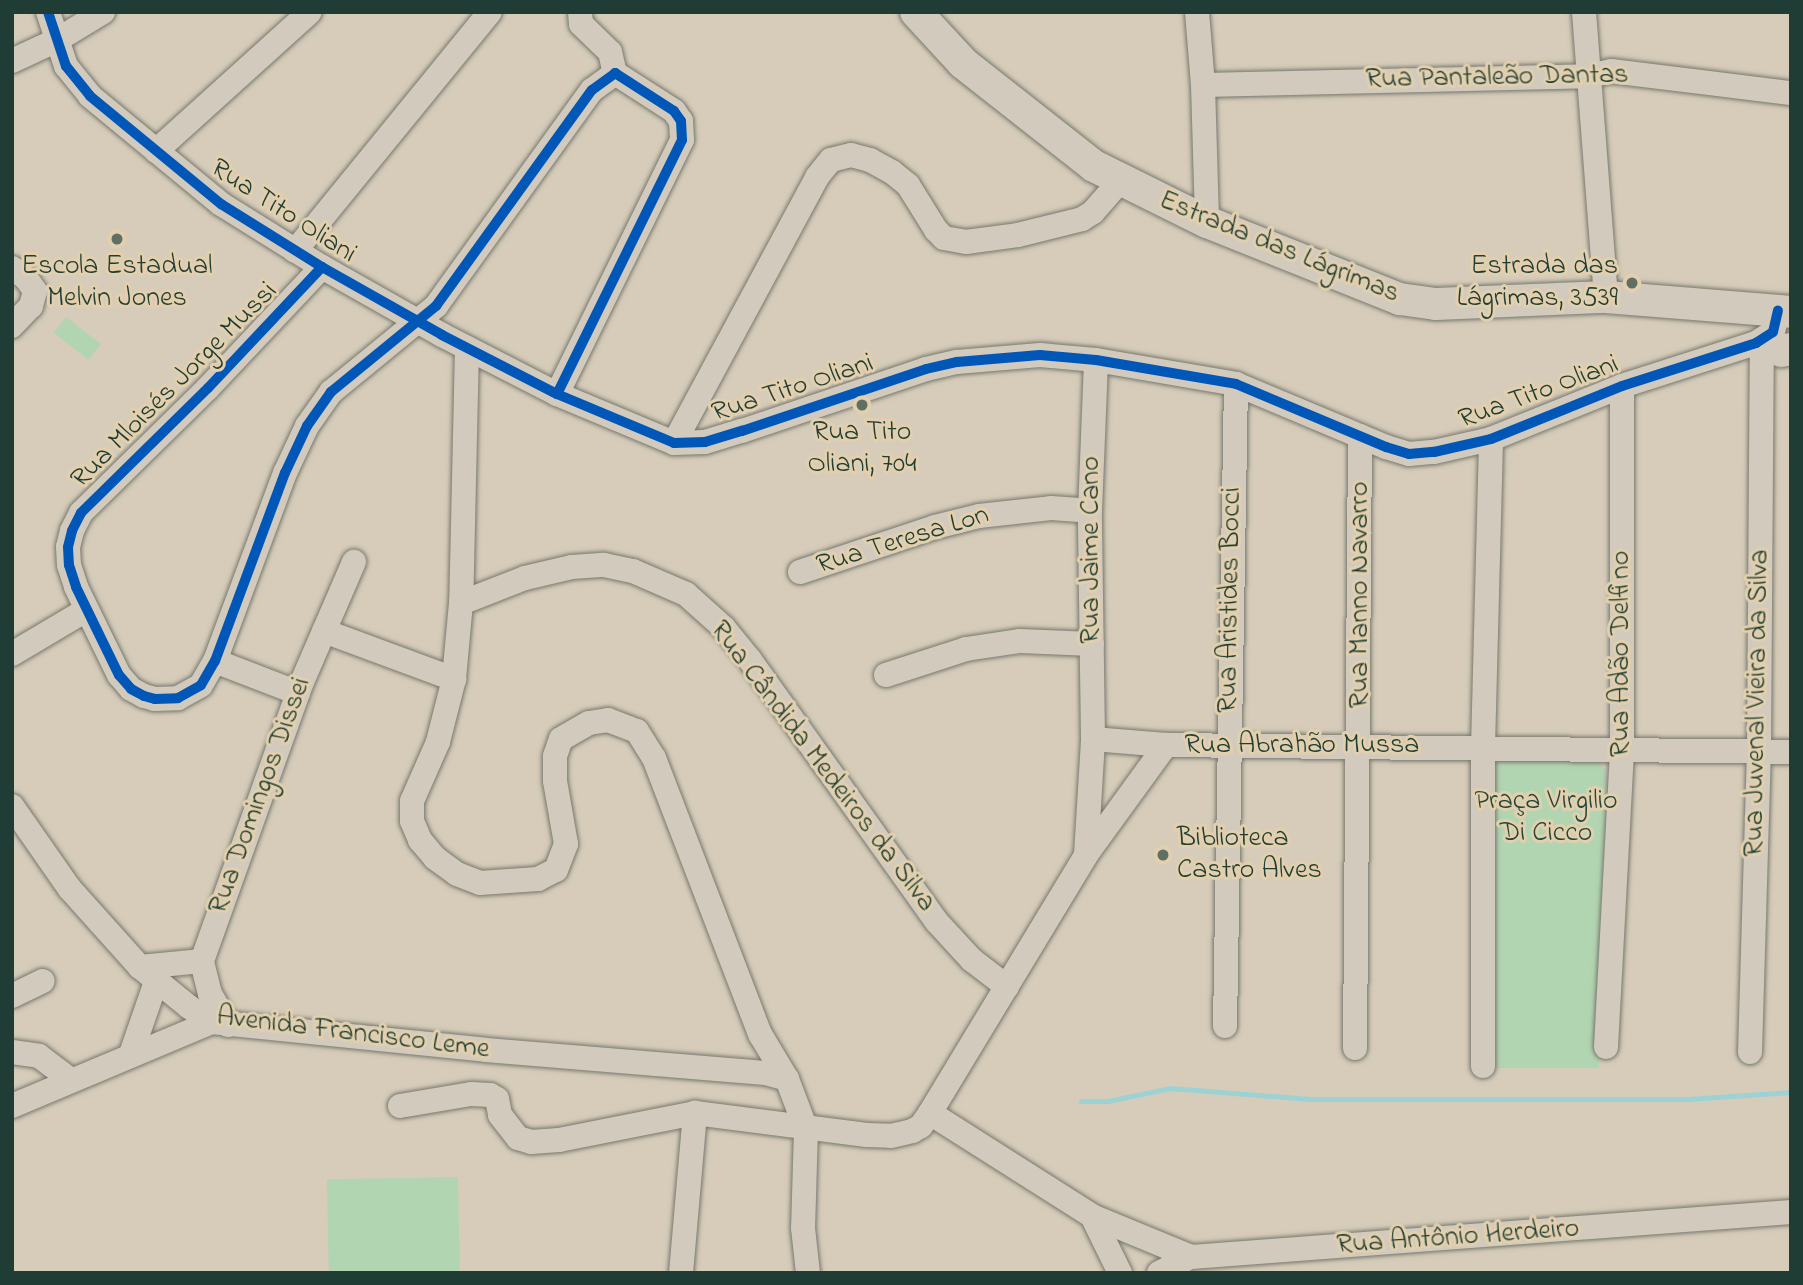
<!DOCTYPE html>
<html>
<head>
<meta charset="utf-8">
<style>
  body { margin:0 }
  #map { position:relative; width:1803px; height:1285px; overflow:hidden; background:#d6ccb9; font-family:"Indie Flower",sans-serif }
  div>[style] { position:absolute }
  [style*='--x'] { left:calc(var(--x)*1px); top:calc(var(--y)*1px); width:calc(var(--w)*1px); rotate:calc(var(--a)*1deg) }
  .green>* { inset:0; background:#b2d5b1; transform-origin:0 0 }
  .stream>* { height:5px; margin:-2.5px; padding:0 2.5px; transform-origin:2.5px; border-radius:2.5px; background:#9dd2d4 }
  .roads { filter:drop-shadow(0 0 2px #77786e) drop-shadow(0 0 2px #77786e) }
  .minor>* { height:24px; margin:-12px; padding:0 12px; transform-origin:12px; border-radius:12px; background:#d2cabd }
  .major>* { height:32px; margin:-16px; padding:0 16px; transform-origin:16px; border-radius:16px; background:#d2cabd }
  .cycleway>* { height:10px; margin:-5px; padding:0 5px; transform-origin:5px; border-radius:5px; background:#0057b8 }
  .dots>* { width:19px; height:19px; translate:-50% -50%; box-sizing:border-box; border:4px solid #e2cfad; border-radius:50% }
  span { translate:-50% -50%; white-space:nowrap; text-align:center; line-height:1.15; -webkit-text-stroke:6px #e2cfad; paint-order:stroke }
  .street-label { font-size:28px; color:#1f3d34 }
  .poi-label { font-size:28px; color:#1f3d34 }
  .right { translate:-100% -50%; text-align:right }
  .left { translate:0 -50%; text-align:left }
  .park-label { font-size:28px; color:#25453a }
  .frame { position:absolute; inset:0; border:14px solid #1f3d34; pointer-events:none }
</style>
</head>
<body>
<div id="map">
  <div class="green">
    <i style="left:66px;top:317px;width:44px;height:20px;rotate:38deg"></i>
    <i style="clip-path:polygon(1503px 760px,1597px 761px,1606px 770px,1599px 1068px,1491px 1068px,1493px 765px)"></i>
    <i style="left:458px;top:1177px;width:96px;height:131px;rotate:89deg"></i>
  </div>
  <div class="stream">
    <i style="--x:1081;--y:1101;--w:27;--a:0"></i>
    <i style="--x:1108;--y:1101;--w:63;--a:-11.8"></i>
    <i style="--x:1170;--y:1088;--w:140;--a:4.5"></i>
    <i style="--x:1310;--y:1099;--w:378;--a:0"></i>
    <i style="--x:1688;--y:1099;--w:103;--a:-3.9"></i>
  </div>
  <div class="roads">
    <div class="minor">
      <i style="--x:48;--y:12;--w:57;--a:71.6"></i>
      <i style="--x:66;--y:66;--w:38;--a:51"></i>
      <i style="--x:90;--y:96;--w:170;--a:39.5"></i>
      <i style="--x:221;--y:204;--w:119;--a:32"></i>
      <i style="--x:322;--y:267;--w:138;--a:29.5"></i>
      <i style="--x:442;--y:335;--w:129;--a:27.2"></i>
      <i style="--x:557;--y:394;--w:127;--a:22.7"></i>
      <i style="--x:674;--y:443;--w:31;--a:-2"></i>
      <i style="--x:705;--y:442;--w:39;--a:-17"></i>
      <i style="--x:742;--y:431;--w:194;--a:-18.6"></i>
      <i style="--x:926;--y:369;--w:32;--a:-13"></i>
      <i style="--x:957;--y:362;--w:83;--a:-4.8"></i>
      <i style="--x:1040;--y:355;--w:56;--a:5.1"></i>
      <i style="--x:1096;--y:360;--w:142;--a:9.7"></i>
      <i style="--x:1236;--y:384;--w:163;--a:22.8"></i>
      <i style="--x:1386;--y:447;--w:24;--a:17"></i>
      <i style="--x:1409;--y:454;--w:25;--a:-5"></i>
      <i style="--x:1434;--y:452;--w:58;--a:-12.8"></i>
      <i style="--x:1491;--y:439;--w:141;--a:-22"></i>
      <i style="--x:1622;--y:386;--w:141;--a:-17.8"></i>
      <i style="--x:1756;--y:343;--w:20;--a:-33"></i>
      <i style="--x:1773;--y:332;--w:22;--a:-77"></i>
      <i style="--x:580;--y:12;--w:12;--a:85"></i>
      <i style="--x:581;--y:24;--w:40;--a:44"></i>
      <i style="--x:610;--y:52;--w:22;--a:77"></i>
      <i style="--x:1197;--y:12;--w:73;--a:85.3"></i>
      <i style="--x:1203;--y:85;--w:137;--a:88.3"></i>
      <i style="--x:1584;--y:12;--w:286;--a:85.6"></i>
      <i style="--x:12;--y:61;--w:50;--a:-25"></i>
      <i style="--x:57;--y:40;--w:54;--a:-31.3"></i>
      <i style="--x:1203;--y:85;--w:385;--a:-1.3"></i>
      <i style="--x:1588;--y:76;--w:24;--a:-12"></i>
      <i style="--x:1611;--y:71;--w:181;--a:7"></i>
      <i style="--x:156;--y:151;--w:207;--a:-42.1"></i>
      <i style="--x:295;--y:251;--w:308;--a:-50.8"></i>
      <i style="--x:322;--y:267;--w:166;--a:133.3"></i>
      <i style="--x:208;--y:388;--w:178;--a:135.5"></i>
      <i style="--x:81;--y:513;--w:20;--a:117"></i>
      <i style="--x:72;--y:531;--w:16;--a:104"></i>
      <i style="--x:68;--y:547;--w:18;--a:87"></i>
      <i style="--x:69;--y:565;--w:23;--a:72"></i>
      <i style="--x:76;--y:587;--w:98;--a:64"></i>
      <i style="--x:119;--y:675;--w:18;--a:49"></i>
      <i style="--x:131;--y:689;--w:15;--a:28"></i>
      <i style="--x:144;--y:696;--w:11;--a:15"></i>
      <i style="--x:155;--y:699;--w:23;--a:-2"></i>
      <i style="--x:178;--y:698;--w:26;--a:-29"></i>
      <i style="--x:201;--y:685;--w:28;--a:-60"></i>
      <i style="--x:215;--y:661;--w:201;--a:-69.6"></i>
      <i style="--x:285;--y:473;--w:52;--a:-64.9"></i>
      <i style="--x:307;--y:426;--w:42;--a:-54.8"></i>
      <i style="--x:331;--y:392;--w:136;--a:-39.3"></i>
      <i style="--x:436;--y:306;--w:266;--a:-54.2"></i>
      <i style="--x:592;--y:90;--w:29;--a:-36"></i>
      <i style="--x:615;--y:73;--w:70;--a:32.8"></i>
      <i style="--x:674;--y:111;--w:12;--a:55"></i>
      <i style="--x:681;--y:121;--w:19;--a:87"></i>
      <i style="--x:682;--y:140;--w:283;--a:116.2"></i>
      <i style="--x:12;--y:268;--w:17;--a:36"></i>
      <i style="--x:26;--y:278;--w:16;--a:55"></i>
      <i style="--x:35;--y:291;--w:16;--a:105"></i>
      <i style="--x:31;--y:306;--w:28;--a:134"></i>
      <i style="--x:467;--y:348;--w:255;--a:91.3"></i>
      <i style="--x:461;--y:603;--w:76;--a:95.3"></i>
      <i style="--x:454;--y:679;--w:65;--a:104.3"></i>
      <i style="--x:438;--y:742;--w:64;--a:113.8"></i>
      <i style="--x:412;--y:801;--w:20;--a:90"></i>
      <i style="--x:412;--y:821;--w:21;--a:67"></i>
      <i style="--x:420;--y:840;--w:23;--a:50"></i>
      <i style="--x:435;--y:858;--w:27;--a:36"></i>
      <i style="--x:457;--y:874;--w:25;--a:21"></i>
      <i style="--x:480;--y:883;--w:58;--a:-3.9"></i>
      <i style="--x:538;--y:879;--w:20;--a:-27"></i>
      <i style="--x:556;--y:870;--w:28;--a:-69"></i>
      <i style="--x:566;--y:844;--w:64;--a:-99.9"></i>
      <i style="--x:555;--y:781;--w:25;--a:-90"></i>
      <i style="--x:555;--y:756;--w:18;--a:-71"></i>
      <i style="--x:561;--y:739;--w:32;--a:-30"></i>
      <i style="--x:589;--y:723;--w:19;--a:-9"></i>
      <i style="--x:608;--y:720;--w:31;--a:21"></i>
      <i style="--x:637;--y:731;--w:32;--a:58"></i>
      <i style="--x:654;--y:758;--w:296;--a:69"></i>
      <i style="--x:760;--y:1034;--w:52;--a:59"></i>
      <i style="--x:787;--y:1079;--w:53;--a:69.2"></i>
      <i style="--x:806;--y:1129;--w:99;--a:91.7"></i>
      <i style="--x:803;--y:1228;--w:45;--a:83.7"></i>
      <i style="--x:674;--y:443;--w:302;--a:-61.7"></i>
      <i style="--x:817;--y:177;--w:22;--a:-51"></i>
      <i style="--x:831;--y:160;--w:21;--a:-14"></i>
      <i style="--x:851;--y:155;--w:20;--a:15"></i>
      <i style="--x:870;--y:160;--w:25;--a:29"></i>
      <i style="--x:892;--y:172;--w:21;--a:39"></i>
      <i style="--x:908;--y:185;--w:53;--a:58.1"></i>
      <i style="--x:936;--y:230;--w:11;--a:45"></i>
      <i style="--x:944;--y:238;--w:22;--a:10"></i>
      <i style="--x:966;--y:242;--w:52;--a:-7.7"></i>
      <i style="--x:1018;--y:235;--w:66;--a:-14"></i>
      <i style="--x:1082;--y:219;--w:13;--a:-32"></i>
      <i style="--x:1093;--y:212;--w:41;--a:-48.9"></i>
      <i style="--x:800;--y:572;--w:142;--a:-18.4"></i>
      <i style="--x:935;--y:527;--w:45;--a:-14"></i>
      <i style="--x:979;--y:516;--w:72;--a:-6.3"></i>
      <i style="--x:1051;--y:508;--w:39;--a:4"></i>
      <i style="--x:461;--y:603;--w:69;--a:-21.3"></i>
      <i style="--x:525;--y:578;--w:48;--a:-13.2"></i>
      <i style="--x:572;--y:567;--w:32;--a:-4"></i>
      <i style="--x:604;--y:565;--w:30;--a:12"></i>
      <i style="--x:633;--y:571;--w:58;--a:23.5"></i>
      <i style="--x:686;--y:594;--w:51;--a:41.8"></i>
      <i style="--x:724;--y:628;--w:41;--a:50.9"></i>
      <i style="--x:750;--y:660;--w:322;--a:54.5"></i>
      <i style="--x:937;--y:922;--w:52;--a:47.4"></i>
      <i style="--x:972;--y:960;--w:44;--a:37.6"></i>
      <i style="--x:324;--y:631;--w:139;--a:20.3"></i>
      <i style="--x:12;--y:654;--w:86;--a:-30.7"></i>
      <i style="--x:215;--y:661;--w:89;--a:21.1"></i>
      <i style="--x:886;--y:675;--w:84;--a:-18"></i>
      <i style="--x:966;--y:649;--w:55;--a:-8.4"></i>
      <i style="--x:1020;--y:641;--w:72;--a:2.4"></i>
      <i style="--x:1093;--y:739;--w:73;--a:4.7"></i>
      <i style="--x:12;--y:806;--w:101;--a:55.1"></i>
      <i style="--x:70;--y:889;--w:105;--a:48.1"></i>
      <i style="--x:140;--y:967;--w:63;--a:39.2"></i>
      <i style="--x:189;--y:1007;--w:27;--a:33"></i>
      <i style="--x:212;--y:1022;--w:275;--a:5.8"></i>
      <i style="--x:486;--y:1050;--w:280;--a:4.7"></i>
      <i style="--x:765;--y:1073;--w:23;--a:15"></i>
      <i style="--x:1086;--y:855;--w:116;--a:-86.5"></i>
      <i style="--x:1093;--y:739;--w:228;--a:-90.8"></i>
      <i style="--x:1090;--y:511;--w:151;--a:-87.7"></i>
      <i style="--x:140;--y:967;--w:62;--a:-5.5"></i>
      <i style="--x:12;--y:996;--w:34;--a:-26"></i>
      <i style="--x:228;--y:1025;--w:36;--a:-120"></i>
      <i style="--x:210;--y:994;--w:34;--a:-104"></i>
      <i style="--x:202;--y:961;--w:296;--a:-70.3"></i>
      <i style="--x:302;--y:682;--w:131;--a:-66.6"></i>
      <i style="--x:1225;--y:1026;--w:642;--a:-89.02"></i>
      <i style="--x:1606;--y:1047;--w:297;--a:-86.9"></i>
      <i style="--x:1622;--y:750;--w:364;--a:-90"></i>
      <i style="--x:1355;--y:1048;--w:612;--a:-89.53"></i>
      <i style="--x:12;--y:1052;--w:27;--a:8"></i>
      <i style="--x:39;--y:1056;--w:39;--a:37"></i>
      <i style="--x:1750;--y:1052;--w:301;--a:-88.3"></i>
      <i style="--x:1759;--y:751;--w:397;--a:-89.6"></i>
      <i style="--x:131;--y:1054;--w:76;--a:-70.9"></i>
      <i style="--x:1483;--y:1066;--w:319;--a:-90"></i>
      <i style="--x:1483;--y:747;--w:308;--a:-88.5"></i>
      <i style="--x:12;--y:1106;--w:217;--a:-22.8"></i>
      <i style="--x:400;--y:1106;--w:72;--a:-9.6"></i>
      <i style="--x:471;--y:1094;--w:19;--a:3"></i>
      <i style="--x:490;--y:1095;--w:8;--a:30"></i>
      <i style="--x:497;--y:1099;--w:16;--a:79"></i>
      <i style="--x:500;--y:1115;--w:29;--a:52"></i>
      <i style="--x:518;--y:1138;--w:14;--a:17"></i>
      <i style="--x:531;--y:1142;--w:28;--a:-4"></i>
      <i style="--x:559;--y:1140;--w:139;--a:-11.2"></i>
      <i style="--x:695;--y:1113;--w:173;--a:7.3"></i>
      <i style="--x:867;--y:1135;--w:24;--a:2"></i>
      <i style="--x:891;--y:1136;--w:22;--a:-13"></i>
      <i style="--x:912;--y:1131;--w:10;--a:-29"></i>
      <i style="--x:921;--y:1126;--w:16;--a:-55"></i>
      <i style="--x:930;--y:1113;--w:301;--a:-58.8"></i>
      <i style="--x:1086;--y:855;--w:136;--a:-54"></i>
      <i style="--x:1166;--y:745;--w:625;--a:0.64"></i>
      <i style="--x:930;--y:1113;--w:192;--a:32.4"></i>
      <i style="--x:1092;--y:1216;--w:107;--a:22.5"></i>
      <i style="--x:1191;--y:1257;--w:602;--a:-4.29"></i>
      <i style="--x:1092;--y:1216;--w:64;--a:63.8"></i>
      <i style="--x:681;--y:1273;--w:161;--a:-85"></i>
      <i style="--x:1159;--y:1273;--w:36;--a:-27"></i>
    </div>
    <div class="major">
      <i style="--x:916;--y:12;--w:69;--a:47.3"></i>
      <i style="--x:963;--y:63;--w:167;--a:38.2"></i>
      <i style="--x:1094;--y:166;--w:126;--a:26.4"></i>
      <i style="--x:1207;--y:222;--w:208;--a:21.8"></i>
      <i style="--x:1400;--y:299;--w:36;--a:8"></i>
      <i style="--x:1436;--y:304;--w:170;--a:-2.4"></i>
      <i style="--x:1606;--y:297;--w:186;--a:4.6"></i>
      <i style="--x:1781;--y:351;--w:10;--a:-11"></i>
    </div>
  </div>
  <div class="cycleway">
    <i style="--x:48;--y:12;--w:57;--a:71.6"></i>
    <i style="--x:66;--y:66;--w:38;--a:51"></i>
    <i style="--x:90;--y:96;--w:170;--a:39.5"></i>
    <i style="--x:221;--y:204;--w:119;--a:32"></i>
    <i style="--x:322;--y:267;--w:138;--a:29.5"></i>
    <i style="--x:442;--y:335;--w:129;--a:27.2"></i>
    <i style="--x:557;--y:394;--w:127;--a:22.7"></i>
    <i style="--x:674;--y:443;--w:31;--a:-2"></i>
    <i style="--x:705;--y:442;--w:39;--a:-17"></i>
    <i style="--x:742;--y:431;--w:194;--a:-18.6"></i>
    <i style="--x:926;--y:369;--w:32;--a:-13"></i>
    <i style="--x:957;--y:362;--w:83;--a:-4.8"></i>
    <i style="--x:1040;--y:355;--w:56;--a:5.1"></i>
    <i style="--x:1096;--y:360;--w:142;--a:9.7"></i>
    <i style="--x:1236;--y:384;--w:163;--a:22.8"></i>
    <i style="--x:1386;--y:447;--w:24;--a:17"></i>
    <i style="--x:1409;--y:454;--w:25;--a:-5"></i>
    <i style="--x:1434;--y:452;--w:58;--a:-12.8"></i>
    <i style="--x:1491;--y:439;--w:141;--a:-22"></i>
    <i style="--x:1622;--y:386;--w:141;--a:-17.8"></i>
    <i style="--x:1756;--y:343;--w:20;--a:-33"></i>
    <i style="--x:1773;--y:332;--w:22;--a:-77"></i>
    <i style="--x:322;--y:267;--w:166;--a:133.3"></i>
    <i style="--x:208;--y:388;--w:178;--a:135.5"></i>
    <i style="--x:81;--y:513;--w:20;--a:117"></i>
    <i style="--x:72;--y:531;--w:16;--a:104"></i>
    <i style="--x:68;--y:547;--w:18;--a:87"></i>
    <i style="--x:69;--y:565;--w:23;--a:72"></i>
    <i style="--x:76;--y:587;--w:98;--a:64"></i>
    <i style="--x:119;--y:675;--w:18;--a:49"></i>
    <i style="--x:131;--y:689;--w:15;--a:28"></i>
    <i style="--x:144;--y:696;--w:11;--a:15"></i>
    <i style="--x:155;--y:699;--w:23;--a:-2"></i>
    <i style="--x:178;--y:698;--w:26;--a:-29"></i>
    <i style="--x:201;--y:685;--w:28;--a:-60"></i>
    <i style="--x:215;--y:661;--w:201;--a:-69.6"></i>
    <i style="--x:285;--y:473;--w:52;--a:-64.9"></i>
    <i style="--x:307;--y:426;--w:42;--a:-54.8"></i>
    <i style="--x:331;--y:392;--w:136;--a:-39.3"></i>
    <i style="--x:436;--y:306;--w:266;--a:-54.2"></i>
    <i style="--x:592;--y:90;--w:29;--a:-36"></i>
    <i style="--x:615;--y:73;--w:70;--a:32.8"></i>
    <i style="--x:674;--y:111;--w:12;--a:55"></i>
    <i style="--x:681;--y:121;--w:19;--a:87"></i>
    <i style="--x:682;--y:140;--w:283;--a:116.2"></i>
  </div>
  <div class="dots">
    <i style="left:117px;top:239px;background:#5f6f63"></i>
    <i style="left:1632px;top:283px;background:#5f6f63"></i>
    <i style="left:862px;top:405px;background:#5f6f63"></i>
    <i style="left:1163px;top:855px;background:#5f6f63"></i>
  </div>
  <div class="street-label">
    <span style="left:1497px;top:78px;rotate:-1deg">Rua Pantaleão Dantas</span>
    <span style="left:283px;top:212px;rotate:33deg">Rua Tito Oliani</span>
    <span style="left:1279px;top:248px;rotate:22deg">Estrada das Lágrimas</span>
    <span style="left:175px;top:386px;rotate:-45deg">Rua Mloisés Jorge Mussi</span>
    <span style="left:793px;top:389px;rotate:-18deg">Rua Tito Oliani</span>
    <span style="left:1539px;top:393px;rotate:-20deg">Rua Tito Oliani</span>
    <span style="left:903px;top:541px;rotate:-17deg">Rua Teresa Lon</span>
    <span style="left:1092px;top:550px;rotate:-90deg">Rua Jaime Cano</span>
    <span style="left:1361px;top:595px;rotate:-90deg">Rua Manno Navarro</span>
    <span style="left:1231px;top:600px;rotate:-89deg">Rua Aristides Bocci</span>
    <span style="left:1622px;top:654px;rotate:-90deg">Rua Adão Delfino</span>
    <span style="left:1758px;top:703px;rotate:-89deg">Rua Juvenal Vieira da Silva</span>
    <span style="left:1302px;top:746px">Rua Abrahão Mussa</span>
    <span style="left:822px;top:767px;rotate:53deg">Rua Cândida Medeiros da Silva</span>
    <span style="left:261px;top:796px;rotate:-70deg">Rua Domingos Dissei</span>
    <span style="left:353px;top:1034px;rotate:7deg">Avenida Francisco Leme</span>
    <span style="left:1458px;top:1238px;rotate:-4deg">Rua Antônio Herdeiro</span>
  </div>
  <div class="poi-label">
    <span style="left:117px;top:283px">Escola Estadual<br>Melvin Jones</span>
    <span class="right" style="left:1618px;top:283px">Estrada das<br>Lágrimas, 3539</span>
    <span style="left:862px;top:449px">Rua Tito<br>Oliani, 704</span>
    <span class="left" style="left:1177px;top:855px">Biblioteca<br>Castro Alves</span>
  </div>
  <div class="park-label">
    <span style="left:1546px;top:818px">Praça Virgilio<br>Di Cicco</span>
  </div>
  <div class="frame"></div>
</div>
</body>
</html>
